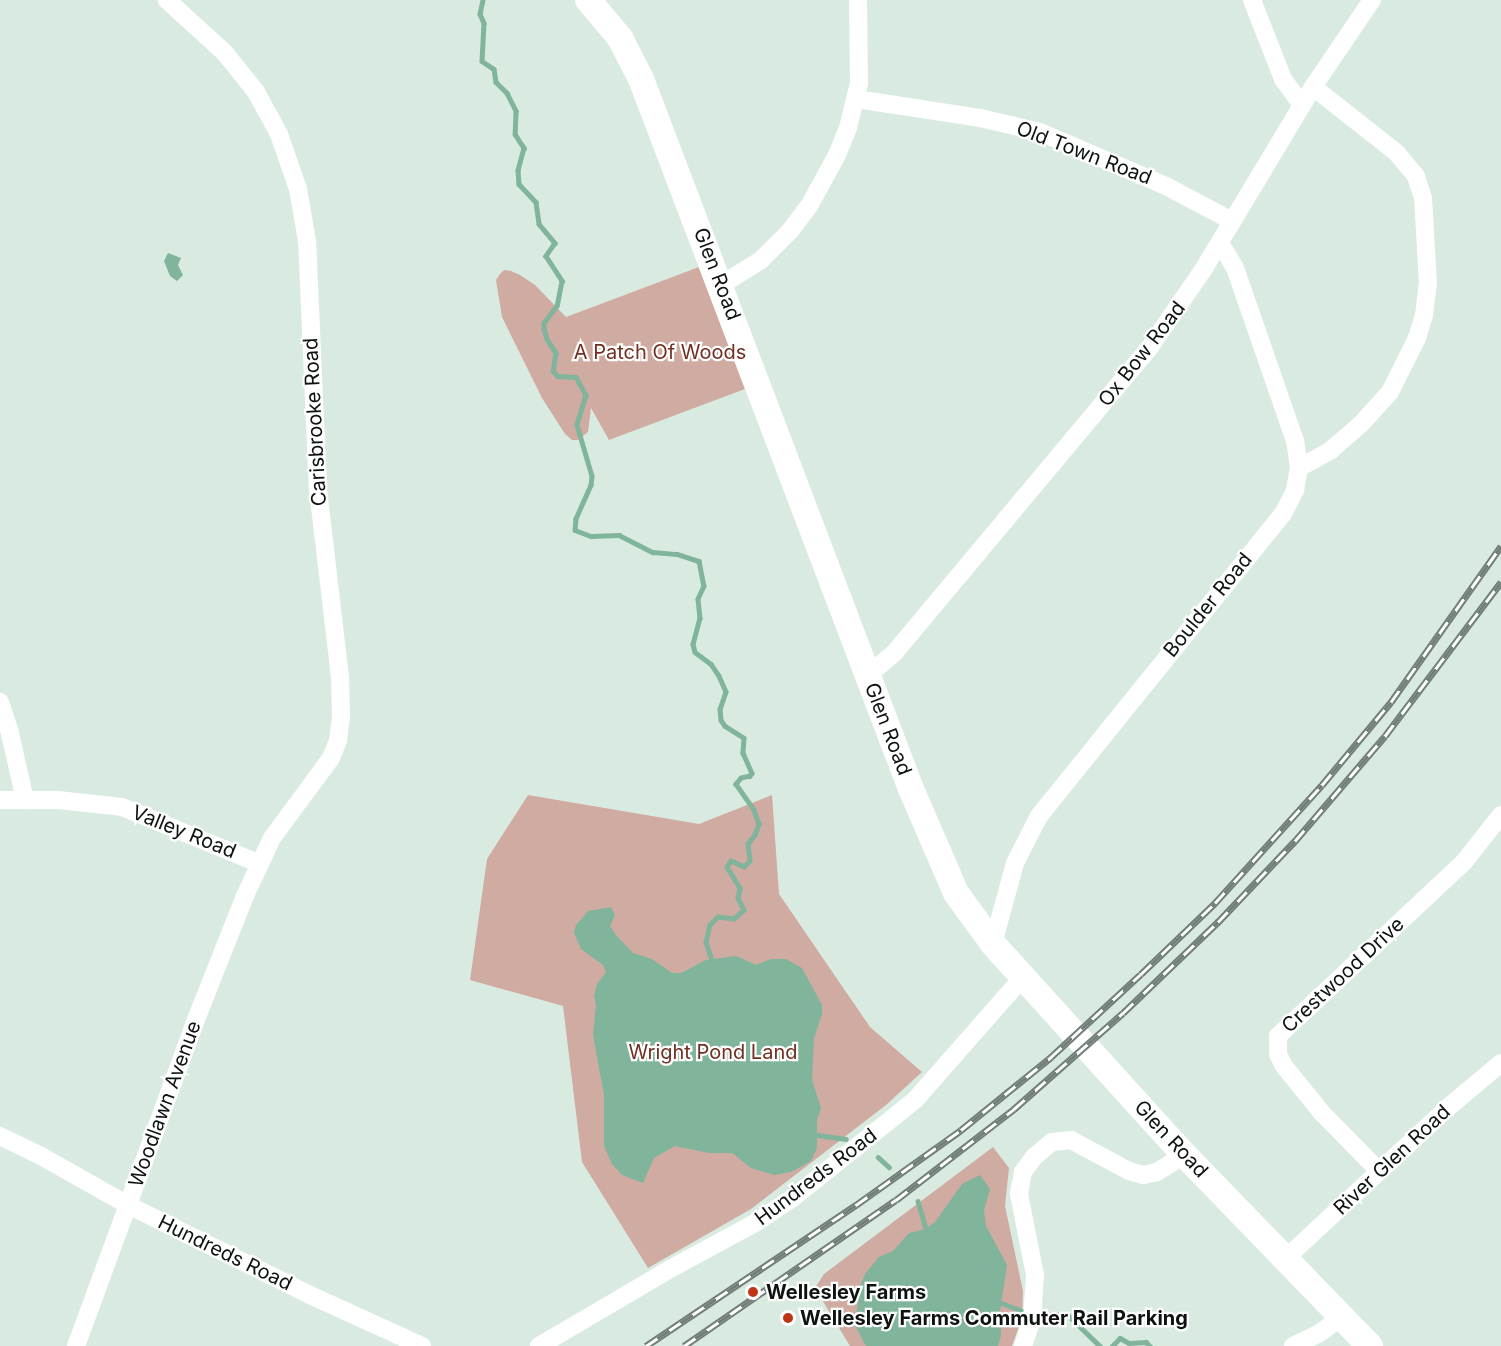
<!DOCTYPE html>
<html>
<head>
<meta charset="utf-8">
<style>
  body { margin:0 }
  #map { position:relative; width:1501px; height:1346px; overflow:hidden; background:#d9ebe1; font-family:Inter,sans-serif }
  div>[style] { position:absolute }
  [style*='--x'] { left:calc(var(--x)*1px); top:calc(var(--y)*1px); width:calc(var(--w)*1px); rotate:calc(var(--a)*1deg) }
  .green>* { inset:0; background:#d0aba2 }
  .water>* { inset:0; background:#80b49b }
  .stream>* { height:4.5px; margin:-2.25px; padding:0 2.25px; transform-origin:2.25px; border-radius:2.25px; background:#80b49b }
  .street>* { height:18px; margin:-9px; padding:0 9px; transform-origin:9px; border-radius:9px; background:#fff }
  .secondary>* { height:26px; margin:-13px; padding:0 13px; transform-origin:13px; border-radius:13px; background:#fff }
  .rail>* { height:7px; margin-top:-3.5px; transform-origin:0; background:repeating-linear-gradient(90deg,#fff 0 14px,#727e78 0 28px); box-sizing:border-box; border-block:2px solid #727e78 }
  .dots>* { width:16px; height:16px; translate:-50% -50%; box-sizing:border-box; border:3px solid #fff; border-radius:50% }
  span { translate:-50% -50%; white-space:nowrap; text-align:center; line-height:1.15; -webkit-text-stroke:4.5px #fff; paint-order:stroke }
  .street-label { font-size:20px; color:#0d1310 }
  .park-label { font-size:20px; color:#713022 }
  .poi-label { font-size:20px; color:#0d1310; font-weight:700 }
  .left { translate:0 -50%; text-align:left }
</style>
</head>
<body>
<div id="map">
  <div class="green">
    <i style="clip-path:polygon(699px 267px,745px 389px,609px 440px,591px 408px,588px 432px,578px 440px,572px 440px,565px 434px,542px 398px,502px 317px,496px 280px,500px 274px,504px 270px,511px 271px,520px 275px,535px 285px,566px 317px)"></i>
    <i style="clip-path:polygon(528px 795px,699px 824px,772px 795px,779px 894px,870px 1027px,922px 1072px,886px 1105px,751px 1209px,648px 1268px,582px 1162px,563px 1006px,470px 980px,487px 859px)"></i>
    <i style="clip-path:polygon(993px 1147px,1009px 1168px,1005px 1206px,1023px 1291px,1022px 1318px,1012px 1346px,850px 1346px,815px 1288px,824px 1274px)"></i>
  </div>
  <div class="water">
    <i style="clip-path:polygon(168px 253px,181px 258px,178px 265px,183px 275px,177px 281px,170px 276px,164px 261px)"></i>
    <i style="clip-path:polygon(611px 907px,615px 915px,610px 926px,615px 934px,633px 953px,652px 959px,672px 973px,681px 973px,706px 960px,736px 956px,756px 965px,771px 959px,786px 959px,802px 968px,822px 1005px,822px 1014px,814px 1039px,812px 1080px,821px 1108px,817px 1120px,817px 1148px,811px 1161px,791px 1172px,774px 1175px,751px 1168px,732px 1153px,709px 1153px,675px 1146px,654px 1158px,643px 1183px,622px 1175px,612px 1164px,604px 1146px,604px 1095px,593px 1035px,596px 1005px,594px 996px,597px 984px,606px 972px,603px 965px,581px 949px,574px 933px,576px 925px,588px 911px)"></i>
    <i style="clip-path:polygon(980px 1175px,990px 1189px,984px 1210px,986px 1226px,1007px 1265px,1000px 1311px,1001px 1336px,998px 1346px,866px 1346px,855px 1326px,860px 1286px,865px 1274px,879px 1257px,893px 1251px,909px 1233px,926px 1229px,935px 1222px,962px 1184px)"></i>
  </div>
  <div class="stream">
    <i style="--x:483;--y:0;--w:14;--a:102"></i>
    <i style="--x:480;--y:14;--w:10;--a:66"></i>
    <i style="--x:484;--y:23;--w:38;--a:93"></i>
    <i style="--x:482;--y:61;--w:14;--a:34"></i>
    <i style="--x:494;--y:69;--w:13;--a:81"></i>
    <i style="--x:496;--y:82;--w:16;--a:45"></i>
    <i style="--x:507;--y:93;--w:20;--a:63"></i>
    <i style="--x:516;--y:111;--w:23;--a:92"></i>
    <i style="--x:515;--y:134;--w:17;--a:57"></i>
    <i style="--x:524;--y:148;--w:23;--a:105"></i>
    <i style="--x:518;--y:170;--w:14;--a:86"></i>
    <i style="--x:519;--y:184;--w:25;--a:47"></i>
    <i style="--x:536;--y:202;--w:22;--a:82"></i>
    <i style="--x:539;--y:224;--w:25;--a:50"></i>
    <i style="--x:555;--y:243;--w:16;--a:125"></i>
    <i style="--x:546;--y:256;--w:30;--a:57"></i>
    <i style="--x:562;--y:281;--w:25;--a:101"></i>
    <i style="--x:557;--y:306;--w:21;--a:127"></i>
    <i style="--x:544;--y:323;--w:5;--a:90"></i>
    <i style="--x:544;--y:328;--w:11;--a:75"></i>
    <i style="--x:547;--y:339;--w:17;--a:57"></i>
    <i style="--x:556;--y:353;--w:18;--a:99"></i>
    <i style="--x:553;--y:371;--w:7;--a:45"></i>
    <i style="--x:558;--y:376;--w:18;--a:3"></i>
    <i style="--x:576;--y:377;--w:21;--a:61"></i>
    <i style="--x:586;--y:395;--w:31;--a:107"></i>
    <i style="--x:577;--y:425;--w:53;--a:73.6"></i>
    <i style="--x:592;--y:476;--w:9;--a:96"></i>
    <i style="--x:591;--y:485;--w:37;--a:114"></i>
    <i style="--x:576;--y:519;--w:11;--a:95"></i>
    <i style="--x:575;--y:530;--w:17;--a:21"></i>
    <i style="--x:591;--y:536;--w:28;--a:-2"></i>
    <i style="--x:619;--y:535;--w:38;--a:27"></i>
    <i style="--x:653;--y:552;--w:24;--a:5"></i>
    <i style="--x:677;--y:554;--w:23;--a:18"></i>
    <i style="--x:699;--y:561;--w:25;--a:79"></i>
    <i style="--x:704;--y:586;--w:14;--a:115"></i>
    <i style="--x:698;--y:599;--w:19;--a:84"></i>
    <i style="--x:700;--y:618;--w:27;--a:105"></i>
    <i style="--x:693;--y:644;--w:8;--a:76"></i>
    <i style="--x:695;--y:652;--w:20;--a:37"></i>
    <i style="--x:711;--y:664;--w:14;--a:56"></i>
    <i style="--x:719;--y:676;--w:17;--a:66"></i>
    <i style="--x:726;--y:692;--w:18;--a:109"></i>
    <i style="--x:720;--y:709;--w:11;--a:85"></i>
    <i style="--x:721;--y:720;--w:7;--a:56"></i>
    <i style="--x:725;--y:726;--w:22;--a:32"></i>
    <i style="--x:744;--y:738;--w:15;--a:94"></i>
    <i style="--x:743;--y:753;--w:22;--a:66"></i>
    <i style="--x:752;--y:773;--w:4;--a:124"></i>
    <i style="--x:750;--y:776;--w:9;--a:167"></i>
    <i style="--x:741;--y:778;--w:8;--a:130"></i>
    <i style="--x:736;--y:784;--w:32;--a:55"></i>
    <i style="--x:754;--y:810;--w:15;--a:70"></i>
    <i style="--x:759;--y:824;--w:12;--a:110"></i>
    <i style="--x:755;--y:835;--w:11;--a:128"></i>
    <i style="--x:748;--y:844;--w:17;--a:83"></i>
    <i style="--x:750;--y:861;--w:8;--a:135"></i>
    <i style="--x:744;--y:867;--w:14;--a:-155"></i>
    <i style="--x:731;--y:861;--w:7;--a:124"></i>
    <i style="--x:727;--y:867;--w:25;--a:58"></i>
    <i style="--x:740;--y:888;--w:10;--a:101"></i>
    <i style="--x:738;--y:898;--w:13;--a:63"></i>
    <i style="--x:744;--y:910;--w:13;--a:138"></i>
    <i style="--x:734;--y:919;--w:16;--a:-173"></i>
    <i style="--x:718;--y:917;--w:11;--a:135"></i>
    <i style="--x:710;--y:925;--w:17;--a:103"></i>
    <i style="--x:706;--y:942;--w:19;--a:72"></i>
    <i style="--x:818;--y:1135;--w:28;--a:8"></i>
    <i style="--x:878;--y:1157;--w:15;--a:42"></i>
    <i style="--x:918;--y:1201;--w:29;--a:74"></i>
    <i style="--x:1002;--y:1303;--w:22;--a:22"></i>
    <i style="--x:1051;--y:1314;--w:17;--a:3"></i>
    <i style="--x:1068;--y:1315;--w:45;--a:44.1"></i>
    <i style="--x:1112;--y:1346;--w:11;--a:-45"></i>
    <i style="--x:1120;--y:1338;--w:10;--a:29"></i>
    <i style="--x:1129;--y:1343;--w:17;--a:-3"></i>
    <i style="--x:1146;--y:1342;--w:6;--a:45"></i>
  </div>
  <div class="street">
    <i style="--x:1252;--y:0;--w:85;--a:68.6"></i>
    <i style="--x:1283;--y:79;--w:32;--a:54"></i>
    <i style="--x:856;--y:99;--w:125;--a:8.7"></i>
    <i style="--x:980;--y:118;--w:62;--a:13.1"></i>
    <i style="--x:1040;--y:132;--w:137;--a:23.2"></i>
    <i style="--x:1166;--y:186;--w:75;--a:27.9"></i>
    <i style="--x:721;--y:285;--w:47;--a:-32"></i>
    <i style="--x:761;--y:260;--w:41;--a:-45"></i>
    <i style="--x:790;--y:231;--w:31;--a:-53"></i>
    <i style="--x:809;--y:206;--w:58;--a:-61.2"></i>
    <i style="--x:837;--y:155;--w:29;--a:-68"></i>
    <i style="--x:848;--y:128;--w:46;--a:-76.3"></i>
    <i style="--x:859;--y:83;--w:83;--a:-90.7"></i>
    <i style="--x:1299;--y:468;--w:37;--a:-29"></i>
    <i style="--x:1331;--y:450;--w:40;--a:-41"></i>
    <i style="--x:1361;--y:424;--w:43;--a:-47.8"></i>
    <i style="--x:1390;--y:392;--w:60;--a:-63.4"></i>
    <i style="--x:1417;--y:338;--w:24;--a:-73"></i>
    <i style="--x:1424;--y:315;--w:31;--a:-83"></i>
    <i style="--x:1428;--y:284;--w:86;--a:-93.3"></i>
    <i style="--x:1423;--y:198;--w:23;--a:-108"></i>
    <i style="--x:1416;--y:176;--w:30;--a:-130"></i>
    <i style="--x:1397;--y:153;--w:107;--a:-141.8"></i>
    <i style="--x:868;--y:675;--w:35;--a:-40"></i>
    <i style="--x:895;--y:652;--w:398;--a:-50.1"></i>
    <i style="--x:1150;--y:347;--w:93;--a:-55.5"></i>
    <i style="--x:1203;--y:270;--w:214;--a:-59"></i>
    <i style="--x:1313;--y:87;--w:105;--a:-55.9"></i>
    <i style="--x:0;--y:702;--w:28;--a:72"></i>
    <i style="--x:9;--y:729;--w:73;--a:77.3"></i>
    <i style="--x:0;--y:800;--w:58;--a:0"></i>
    <i style="--x:58;--y:800;--w:64;--a:6.2"></i>
    <i style="--x:122;--y:807;--w:147;--a:22.4"></i>
    <i style="--x:993;--y:944;--w:84;--a:-74.8"></i>
    <i style="--x:1015;--y:863;--w:53;--a:-62.9"></i>
    <i style="--x:1039;--y:816;--w:390;--a:-51.1"></i>
    <i style="--x:1284;--y:512;--w:25;--a:-63"></i>
    <i style="--x:1295;--y:490;--w:22;--a:-80"></i>
    <i style="--x:1299;--y:468;--w:27;--a:-98"></i>
    <i style="--x:1295;--y:441;--w:183;--a:-109.1"></i>
    <i style="--x:1235;--y:268;--w:29;--a:-121"></i>
    <i style="--x:0;--y:1136;--w:46;--a:26"></i>
    <i style="--x:41;--y:1156;--w:100;--a:29.4"></i>
    <i style="--x:128;--y:1205;--w:203;--a:26.3"></i>
    <i style="--x:310;--y:1295;--w:123;--a:24.5"></i>
    <i style="--x:1379;--y:1171;--w:81;--a:-134.5"></i>
    <i style="--x:1322;--y:1113;--w:60;--a:-129"></i>
    <i style="--x:1284;--y:1066;--w:13;--a:-117"></i>
    <i style="--x:1278;--y:1054;--w:18;--a:-90"></i>
    <i style="--x:1278;--y:1036;--w:255;--a:-43.1"></i>
    <i style="--x:1464;--y:862;--w:60;--a:-51.8"></i>
    <i style="--x:1285;--y:1259;--w:226;--a:-42.9"></i>
    <i style="--x:1451;--y:1105;--w:65;--a:-40"></i>
    <i style="--x:76;--y:1346;--w:345;--a:-69.8"></i>
    <i style="--x:195;--y:1022;--w:133;--a:-68.4"></i>
    <i style="--x:244;--y:898;--w:66;--a:-65"></i>
    <i style="--x:272;--y:838;--w:99;--a:-53.6"></i>
    <i style="--x:331;--y:758;--w:18;--a:-68"></i>
    <i style="--x:338;--y:741;--w:24;--a:-83"></i>
    <i style="--x:341;--y:717;--w:40;--a:-91.4"></i>
    <i style="--x:340;--y:677;--w:188;--a:-96.7"></i>
    <i style="--x:318;--y:490;--w:249;--a:-92.5"></i>
    <i style="--x:307;--y:241;--w:53;--a:-99.8"></i>
    <i style="--x:298;--y:189;--w:58;--a:-109.1"></i>
    <i style="--x:279;--y:134;--w:48;--a:-118.7"></i>
    <i style="--x:256;--y:92;--w:50;--a:-128.5"></i>
    <i style="--x:225;--y:53;--w:79;--a:-137.6"></i>
    <i style="--x:539;--y:1346;--w:152;--a:-30.4"></i>
    <i style="--x:670;--y:1269;--w:97;--a:-28.4"></i>
    <i style="--x:755;--y:1223;--w:47;--a:-33.7"></i>
    <i style="--x:794;--y:1197;--w:155;--a:-38.7"></i>
    <i style="--x:915;--y:1100;--w:164;--a:-48.7"></i>
    <i style="--x:1023;--y:1346;--w:28;--a:-72"></i>
    <i style="--x:1032;--y:1319;--w:44;--a:-86.1"></i>
    <i style="--x:1035;--y:1275;--w:83;--a:-101.2"></i>
    <i style="--x:1019;--y:1194;--w:22;--a:-80"></i>
    <i style="--x:1023;--y:1172;--w:19;--a:-54"></i>
    <i style="--x:1034;--y:1157;--w:23;--a:-40"></i>
    <i style="--x:1052;--y:1142;--w:19;--a:-6"></i>
    <i style="--x:1071;--y:1140;--w:66;--a:28.1"></i>
    <i style="--x:1129;--y:1171;--w:15;--a:16"></i>
    <i style="--x:1143;--y:1175;--w:14;--a:-12"></i>
    <i style="--x:1157;--y:1172;--w:32;--a:-32"></i>
    <i style="--x:1293;--y:1346;--w:28;--a:-26"></i>
    <i style="--x:1318;--y:1334;--w:29;--a:-35"></i>
  </div>
  <div class="secondary">
    <i style="--x:588;--y:0;--w:50;--a:49.9"></i>
    <i style="--x:620;--y:38;--w:46;--a:62.9"></i>
    <i style="--x:641;--y:79;--w:760;--a:69.18"></i>
    <i style="--x:911;--y:789;--w:113;--a:66.6"></i>
    <i style="--x:956;--y:893;--w:63;--a:54"></i>
    <i style="--x:993;--y:944;--w:273;--a:47.8"></i>
    <i style="--x:1176;--y:1146;--w:279;--a:45.9"></i>
  </div>
  <div class="rail">
    <i style="--x:646;--y:1346;--w:253;--a:-33.9"></i>
    <i style="--x:856;--y:1205;--w:129;--a:-35.5"></i>
    <i style="--x:961;--y:1130;--w:116;--a:-39"></i>
    <i style="--x:1051;--y:1057;--w:122;--a:-42.7"></i>
    <i style="--x:1141;--y:974;--w:103;--a:-43.8"></i>
    <i style="--x:1215;--y:903;--w:159;--a:-47.8"></i>
    <i style="--x:1322;--y:785;--w:108;--a:-50.3"></i>
    <i style="--x:1391;--y:702;--w:191;--a:-54.8"></i>
    <i style="--x:684;--y:1346;--w:257;--a:-34.6"></i>
    <i style="--x:896;--y:1200;--w:149;--a:-37.6"></i>
    <i style="--x:1014;--y:1109;--w:145;--a:-41.4"></i>
    <i style="--x:1123;--y:1013;--w:132;--a:-43.8"></i>
    <i style="--x:1218;--y:922;--w:112;--a:-46.5"></i>
    <i style="--x:1295;--y:841;--w:138;--a:-49.4"></i>
    <i style="--x:1385;--y:736;--w:193;--a:-53"></i>
  </div>
  <div class="dots">
    <i style="left:753px;top:1292px;background:#be3414"></i>
    <i style="left:788px;top:1318px;background:#be3414"></i>
  </div>
  <div class="street-label">
    <span style="left:1084px;top:153px;rotate:21deg">Old Town Road</span>
    <span style="left:717px;top:274px;rotate:69deg">Glen Road</span>
    <span style="left:1142px;top:354px;rotate:-52deg">Ox Bow Road</span>
    <span style="left:315px;top:422px;rotate:-93deg">Carisbrooke Road</span>
    <span style="left:1208px;top:605px;rotate:-51deg">Boulder Road</span>
    <span style="left:888px;top:729px;rotate:69deg">Glen Road</span>
    <span style="left:184px;top:832px;rotate:22deg">Valley Road</span>
    <span style="left:1343px;top:975px;rotate:-43deg">Crestwood Drive</span>
    <span style="left:165px;top:1104px;rotate:-70deg">Woodlawn Avenue</span>
    <span style="left:1171px;top:1139px;rotate:47deg">Glen Road</span>
    <span style="left:1392px;top:1160px;rotate:-43deg">River Glen Road</span>
    <span style="left:816px;top:1177px;rotate:-37deg">Hundreds Road</span>
    <span style="left:225px;top:1253px;rotate:26deg">Hundreds Road</span>
  </div>
  <div class="park-label">
    <span style="left:660px;top:352px">A Patch Of Woods</span>
    <span style="left:713px;top:1052px">Wright Pond Land</span>
  </div>
  <div class="poi-label">
    <span class="left" style="left:766px;top:1292px">Wellesley Farms</span>
    <span class="left" style="left:800px;top:1318px">Wellesley Farms Commuter Rail Parking</span>
  </div>
</div>
</body>
</html>
